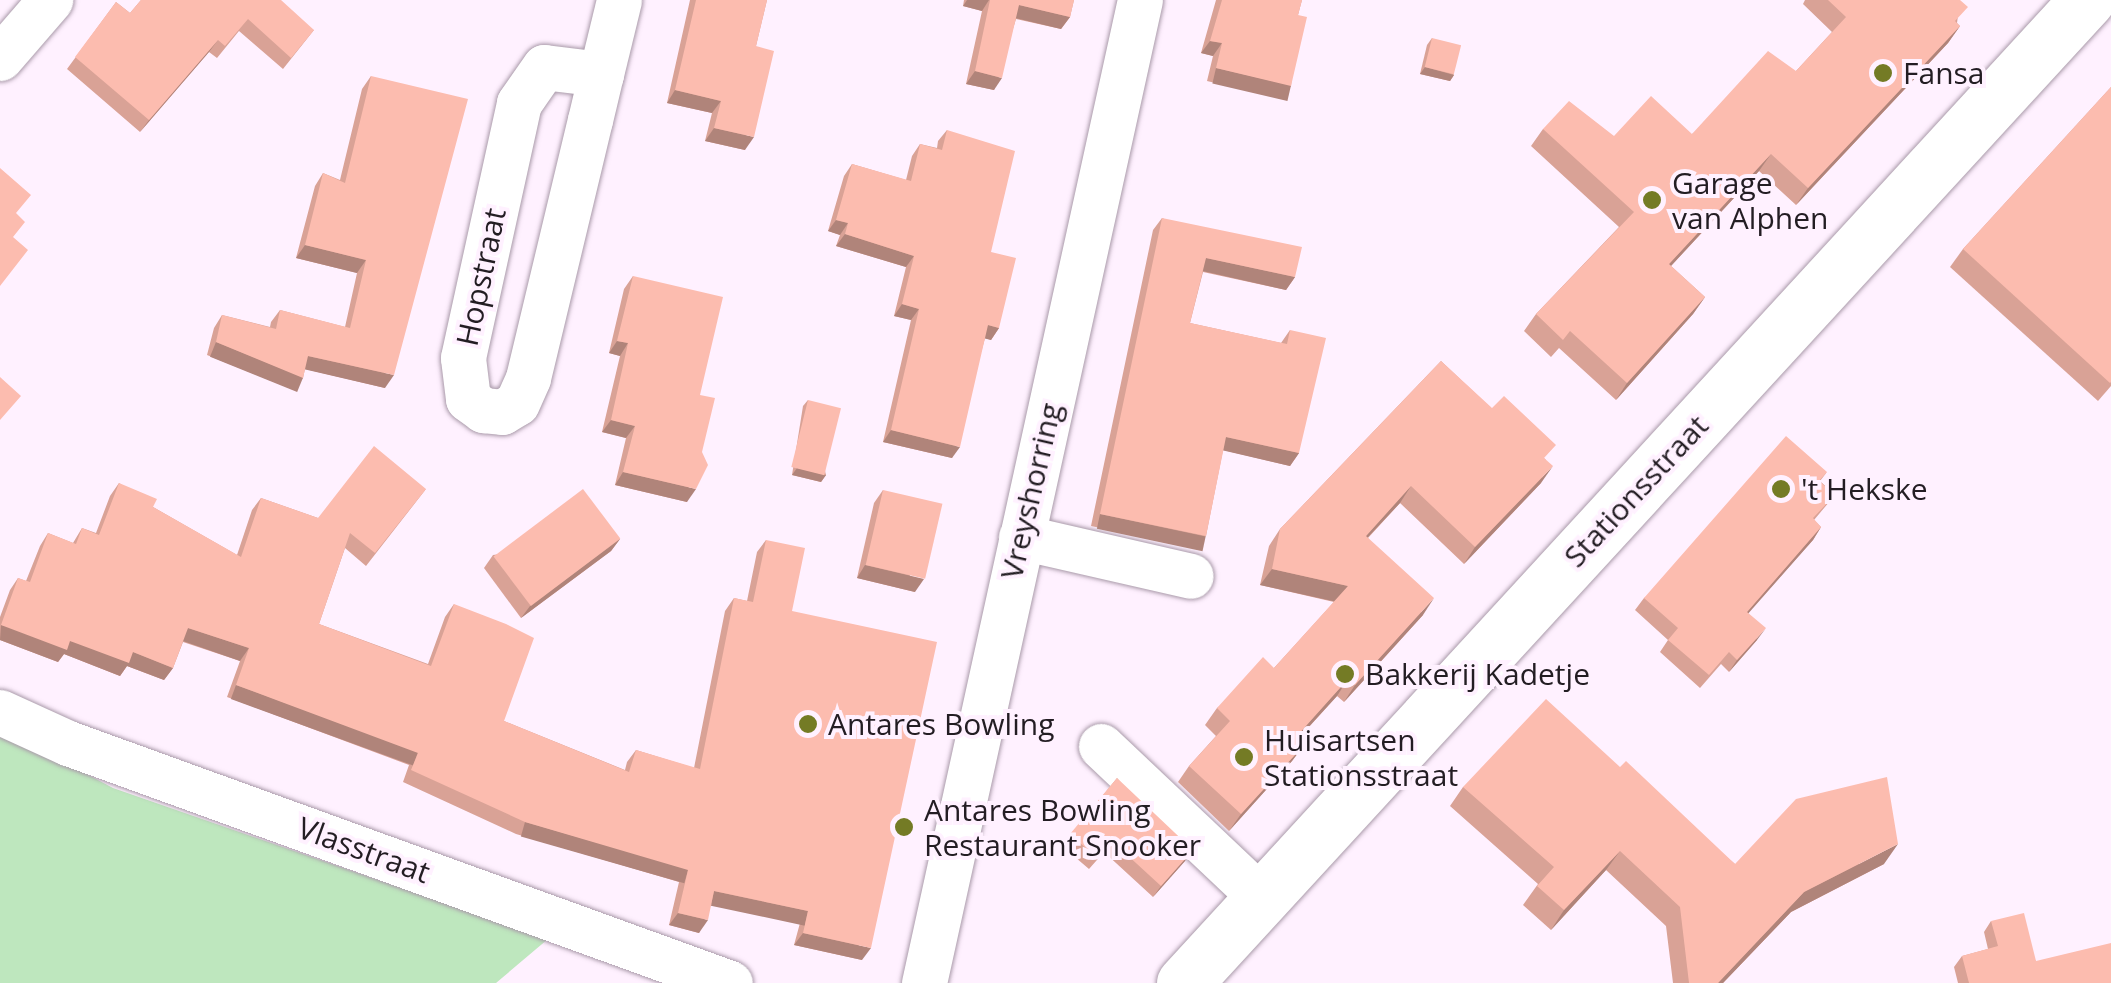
<!DOCTYPE html>
<html>
<head>
<meta charset="utf-8">
<style>
  body { margin:0 }
  #map { position:relative; width:2111px; height:983px; overflow:hidden; background:#fff1ff; font-family:"Open Sans",sans-serif }
  div>[style] { position:absolute }
  [style*='--x'] { left:calc(var(--x)*1px); top:calc(var(--y)*1px); width:calc(var(--w)*1px); rotate:calc(var(--a)*1deg) }
  .green>* { inset:0; background:#bee7be }
  .roads { filter:drop-shadow(0 0 2px #aa9aaa) drop-shadow(0 0 2px #aa9aaa) }
  .minor>* { height:45px; margin:-22.5px; padding:0 22.5px; transform-origin:22.5px; border-radius:22.5px; background:#fff }
  .major>* { height:55px; margin:-27.5px; padding:0 27.5px; transform-origin:27.5px; border-radius:27.5px; background:#fff }
  .wall>* { inset:0; background:#d9a296 }
  .shaded-wall>* { inset:0; background:#b0847a; transform-origin:0 0 }
  .building>* { inset:0; background:#fcbcaf; transform-origin:0 0 }
  .dots>* { width:28px; height:28px; translate:-50% -50%; box-sizing:border-box; border:5px solid #fff1ff; border-radius:50% }
  span { translate:-50% -50%; white-space:nowrap; text-align:center; line-height:1.15; -webkit-text-stroke:8px #fff1ff; paint-order:stroke }
  .poi-label { font-size:30px; color:#231d23 }
  .left { translate:0 -50%; text-align:left }
  .street-label { font-size:30px; color:#231d23 }
</style>
</head>
<body>
<div id="map">
  <div class="green">
    <i style="clip-path:polygon(0 728px,113px 788px,548px 939px,496px 983px,0 983px)"></i>
  </div>
  <div class="roads">
    <div class="minor">
      <i style="--x:0;--y:58;--w:77;--a:-49.2"></i>
      <i style="--x:601;--y:74;--w:57;--a:-173"></i>
      <i style="--x:544;--y:67;--w:44;--a:124.8"></i>
      <i style="--x:519;--y:103;--w:261;--a:102.4"></i>
      <i style="--x:463;--y:358;--w:41;--a:83"></i>
      <i style="--x:468;--y:399;--w:19;--a:36"></i>
      <i style="--x:483;--y:410;--w:19;--a:6"></i>
      <i style="--x:502;--y:412;--w:17;--a:-31"></i>
      <i style="--x:517;--y:403;--w:27;--a:-66"></i>
      <i style="--x:528;--y:378;--w:265;--a:-76.5"></i>
      <i style="--x:590;--y:120;--w:47;--a:-76.6"></i>
      <i style="--x:601;--y:74;--w:76;--a:-76.3"></i>
      <i style="--x:1021;--y:537;--w:174;--a:12.9"></i>
      <i style="--x:0;--y:712;--w:75;--a:24.5"></i>
      <i style="--x:68;--y:743;--w:704;--a:19.93"></i>
      <i style="--x:1101;--y:746;--w:221;--a:43.4"></i>
      <i style="--x:924;--y:983;--w:1006;--a:-77.61"></i>
    </div>
    <div class="major">
      <i style="--x:1184;--y:983;--w:1335;--a:-47.43"></i>
    </div>
  </div>
  <div class="wall">
    <i style="clip-path:polygon(141px 0,314px 30px,283px 69px,239px 31px,217px 58px,209px 52px,140px 132px,67px 69px,116px 2px,130px 13px)"></i>
    <i style="clip-path:polygon(690px 0,767px 0,756px 46px,745px 150px,705px 141px,712px 113px,667px 103px)"></i>
    <i style="clip-path:polygon(964px 0,1074px 0,1070px 17px,1061px 29px,1016px 19px,994px 90px,966px 84px,982px 11px,963px 6px)"></i>
    <i style="clip-path:polygon(1216px 0,1302px 0,1298px 15px,1291px 86px,1282px 99px,1207px 81px,1213px 56px,1201px 53px)"></i>
    <i style="clip-path:polygon(1805px 0,1960px 0,1957px 23px,1960px 26px,1948px 43px,1796px 205px,1759px 171px,1671px 266px,1705px 297px,1693px 314px,1616px 400px,1559px 348px,1551px 357px,1524px 331px,1536px 314px,1619px 227px,1531px 146px,1543px 129px,1614px 136px,1692px 134px,1796px 71px,1832px 32px,1803px 4px)"></i>
    <i style="clip-path:polygon(1432px 38px,1454px 75px,1450px 81px,1420px 74px,1427px 45px)"></i>
    <i style="clip-path:polygon(371px 76px,385px 388px,305px 369px,303px 378px,294px 390px,207px 355px,214px 328px,222px 315px,270px 327px,271px 322px,280px 310px,345px 327px,357px 273px,296px 258px,315px 186px,323px 173px,340px 180px,362px 89px)"></i>
    <i style="clip-path:polygon(2111px 87px,2111px 386px,2098px 401px,1950px 267px,1963px 249px)"></i>
    <i style="clip-path:polygon(947px 130px,991px 252px,999px 328px,991px 340px,985px 338px,952px 458px,883px 442px,911px 320px,894px 316px,906px 267px,836px 246px,840px 235px,828px 231px,844px 176px,852px 164px,906px 180px,912px 156px,920px 144px,937px 148px,938px 141px)"></i>
    <i style="clip-path:polygon(1162px 218px,1295px 277px,1286px 290px,1203px 272px,1190px 323px,1281px 343px,1290px 330px,1299px 453px,1290px 466px,1223px 450px,1206px 536px,1197px 548px,1091px 526px,1153px 230px)"></i>
    <i style="clip-path:polygon(633px 276px,700px 395px,687px 502px,615px 485px,626px 438px,602px 432px,620px 356px,609px 353px,624px 289px)"></i>
    <i style="clip-path:polygon(1441px 361px,1546px 460px,1541px 483px,1464px 564px,1400px 503px,1368px 538px,1423px 615px,1344px 702px,1337px 696px,1298px 739px,1304px 745px,1292px 761px,1229px 831px,1178px 782px,1189px 766px,1216px 736px,1205px 725px,1217px 708px,1274px 668px,1334px 602px,1260px 585px,1269px 546px,1280px 529px)"></i>
    <i style="clip-path:polygon(808px 400px,826px 475px,821px 482px,792px 475px,803px 406px)"></i>
    <i style="clip-path:polygon(1827px 472px,1820px 481px,1835px 495px,1814px 520px,1821px 527px,1813px 540px,1748px 613px,1757px 640px,1729px 672px,1721px 664px,1700px 688px,1660px 652px,1668px 640px,1635px 610px,1644px 598px)"></i>
    <i style="clip-path:polygon(119px 483px,153px 507px,237px 555px,252px 510px,261px 498px,318px 518px,426px 489px,366px 566px,345px 548px,319px 624px,428px 664px,445px 617px,454px 604px,504px 721px,625px 770px,627px 762px,636px 750px,694px 768px,725px 611px,734px 598px,747px 601px,757px 552px,766px 540px,792px 611px,862px 960px,794px 945px,800px 923px,711px 904px,699px 933px,669px 925px,679px 882px,516px 834px,403px 782px,409px 765px,227px 697px,240px 661px,183px 642px,173px 668px,164px 680px,127px 666px,120px 676px,64px 654px,58px 662px,0 640px,0 617px,10px 590px,18px 578px,26px 581px,40px 546px,48px 533px,73px 543px,82px 528px,96px 533px,110px 496px)"></i>
    <i style="clip-path:polygon(883px 490px,915px 592px,857px 578px,874px 503px)"></i>
    <i style="clip-path:polygon(620px 539px,611px 551px,521px 618px,484px 568px,493px 555px)"></i>
    <i style="clip-path:polygon(1620px 767px,1735px 864px,1884px 864px,1791px 912px,1723px 983px,1673px 983px,1666px 926px,1606px 870px,1551px 930px,1523px 905px,1538px 884px,1450px 806px,1463px 787px)"></i>
    <i style="clip-path:polygon(1117px 778px,1185px 861px,1153px 897px,1104px 852px,1089px 869px,1062px 846px)"></i>
    <i style="clip-path:polygon(1991px 921px,2036px 961px,2111px 983px,1958px 983px,1954px 967px,1962px 956px,1988px 949px,1984px 932px)"></i>
  </div>
  <div class="shaded-wall">
    <i style="clip-path:polygon(967px 0,989px 0,982px 11px,963px 6px)"></i>
    <i style="clip-path:polygon(1019px 5px,1070px 17px,1061px 29px,1011px 17px)"></i>
    <i style="clip-path:polygon(1960px 26px,1948px 43px,1796px 205px,1808px 188px)"></i>
    <i style="clip-path:polygon(218px 40px,209px 52px,140px 132px,149px 120px)"></i>
    <i style="clip-path:polygon(1210px 41px,1222px 43px,1213px 56px,1201px 53px)"></i>
    <i style="clip-path:polygon(1425px 67px,1454px 75px,1450px 81px,1420px 74px)"></i>
    <i style="left:1216px;top:68px;width:77px;height:16px;rotate:13deg"></i>
    <i style="clip-path:polygon(975px 71px,1002px 78px,994px 90px,966px 84px)"></i>
    <i style="clip-path:polygon(675px 90px,721px 101px,712px 113px,667px 103px)"></i>
    <i style="clip-path:polygon(714px 128px,754px 137px,745px 150px,705px 141px)"></i>
    <i style="clip-path:polygon(1771px 154px,1759px 171px,1657px 281px,1669px 264px)"></i>
    <i style="clip-path:polygon(836px 220px,848px 223px,840px 235px,828px 231px)"></i>
    <i style="clip-path:polygon(845px 234px,914px 256px,906px 267px,836px 246px)"></i>
    <i style="clip-path:polygon(305px 245px,366px 260px,357px 273px,296px 258px)"></i>
    <i style="clip-path:polygon(1206px 258px,1295px 277px,1286px 290px,1198px 270px)"></i>
    <i style="clip-path:polygon(1705px 297px,1693px 314px,1616px 400px,1627px 383px)"></i>
    <i style="clip-path:polygon(902px 304px,919px 309px,911px 320px,894px 316px)"></i>
    <i style="clip-path:polygon(988px 325px,999px 328px,991px 340px,979px 337px)"></i>
    <i style="clip-path:polygon(617px 341px,628px 343px,620px 356px,609px 353px)"></i>
    <i style="left:216px;top:342px;width:94px;height:16px;rotate:22deg"></i>
    <i style="clip-path:polygon(308px 356px,394px 375px,385px 388px,299px 368px)"></i>
    <i style="clip-path:polygon(611px 420px,635px 426px,626px 438px,602px 432px)"></i>
    <i style="clip-path:polygon(891px 430px,960px 447px,952px 458px,883px 442px)"></i>
    <i style="clip-path:polygon(1226px 437px,1299px 453px,1290px 466px,1217px 449px)"></i>
    <i style="clip-path:polygon(1553px 466px,1541px 483px,1464px 564px,1475px 547px)"></i>
    <i style="clip-path:polygon(797px 468px,826px 475px,821px 482px,792px 475px)"></i>
    <i style="clip-path:polygon(623px 472px,696px 489px,687px 502px,615px 485px)"></i>
    <i style="clip-path:polygon(1411px 486px,1400px 503px,1354px 552px,1366px 536px)"></i>
    <i style="left:1100px;top:514px;width:108px;height:15px;rotate:12deg"></i>
    <i style="clip-path:polygon(1821px 527px,1813px 540px,1739px 624px,1747px 612px)"></i>
    <i style="clip-path:polygon(620px 539px,611px 551px,521px 618px,530px 606px)"></i>
    <i style="clip-path:polygon(865px 565px,924px 579px,915px 592px,857px 578px)"></i>
    <i style="clip-path:polygon(1272px 569px,1348px 586px,1337px 602px,1260px 585px)"></i>
    <i style="clip-path:polygon(1434px 598px,1423px 615px,1344px 702px,1355px 685px)"></i>
    <i style="clip-path:polygon(1px 625px,70px 641px,133px 652px,173px 668px,164px 680px,127px 666px,120px 676px,64px 654px,58px 662px,0 640px)"></i>
    <i style="clip-path:polygon(188px 628px,249px 648px,240px 661px,180px 640px)"></i>
    <i style="clip-path:polygon(1766px 628px,1757px 640px,1729px 672px,1737px 660px)"></i>
    <i style="clip-path:polygon(1348px 679px,1337px 696px,1284px 754px,1296px 737px)"></i>
    <i style="left:236px;top:685px;width:194px;height:15px;rotate:20deg"></i>
    <i style="clip-path:polygon(1304px 745px,1292px 761px,1229px 831px,1241px 814px)"></i>
    <i style="left:525px;top:822px;width:170px;height:15px;rotate:16deg"></i>
    <i style="clip-path:polygon(1898px 844px,1884px 864px,1791px 912px,1723px 983px,1718px 983px,1804px 892px)"></i>
    <i style="clip-path:polygon(1193px 850px,1185px 861px,1153px 897px,1161px 886px)"></i>
    <i style="clip-path:polygon(1620px 851px,1606px 870px,1551px 930px,1564px 910px)"></i>
    <i style="left:714px;top:891px;width:96px;height:15px;rotate:12deg"></i>
    <i style="clip-path:polygon(678px 913px,708px 920px,699px 933px,669px 925px)"></i>
    <i style="clip-path:polygon(803px 933px,871px 948px,862px 960px,794px 945px)"></i>
  </div>
  <div class="building">
    <i style="clip-path:polygon(141px 0,281px 0,314px 30px,291px 58px,248px 19px,225px 46px,218px 40px,149px 120px,75px 57px,116px 2px,130px 13px)"></i>
    <i style="clip-path:polygon(696px 0,767px 0,756px 46px,774px 51px,754px 137px,714px 128px,721px 101px,675px 90px)"></i>
    <i style="clip-path:polygon(990px 0,1074px 0,1070px 17px,1019px 5px,1002px 78px,975px 71px)"></i>
    <i style="clip-path:polygon(1222px 0,1302px 0,1298px 15px,1307px 17px,1291px 86px,1216px 68px,1222px 43px,1210px 41px)"></i>
    <i style="clip-path:polygon(1828px 0,1960px 0,1968px 7px,1955px 21px,1960px 26px,1808px 188px,1771px 154px,1669px 264px,1705px 297px,1627px 383px,1570px 331px,1563px 340px,1536px 314px,1634px 212px,1543px 129px,1569px 101px,1614px 136px,1651px 96px,1692px 134px,1768px 51px,1796px 71px,1846px 17px)"></i>
    <i style="left:1432px;top:38px;width:30px;height:30px;rotate:14deg"></i>
    <i style="clip-path:polygon(371px 76px,468px 99px,394px 375px,308px 356px,303px 378px,216px 342px,222px 315px,276px 329px,280px 310px,350px 328px,366px 260px,305px 245px,323px 173px,345px 183px)"></i>
    <i style="clip-path:polygon(2111px 87px,2111px 382px,2110px 383px,1963px 249px)"></i>
    <i style="clip-path:polygon(947px 130px,1015px 151px,991px 252px,1016px 258px,999px 328px,988px 325px,960px 447px,891px 430px,919px 309px,902px 304px,914px 256px,845px 234px,848px 223px,836px 220px,852px 164px,911px 181px,920px 144px,942px 150px)"></i>
    <i style="clip-path:polygon(0 168px,31px 195px,16px 213px,25px 222px,13px 237px,28px 250px,0 286px)"></i>
    <i style="clip-path:polygon(1162px 218px,1302px 247px,1295px 277px,1206px 258px,1190px 323px,1287px 344px,1290px 330px,1326px 338px,1299px 453px,1226px 437px,1206px 536px,1100px 514px)"></i>
    <i style="clip-path:polygon(633px 276px,723px 297px,700px 395px,715px 398px,702px 452px,708px 465px,696px 489px,623px 472px,635px 426px,611px 420px,628px 343px,617px 341px)"></i>
    <i style="clip-path:polygon(1441px 361px,1492px 408px,1504px 396px,1556px 445px,1544px 458px,1553px 466px,1475px 547px,1411px 486px,1366px 536px,1434px 598px,1355px 685px,1348px 679px,1296px 737px,1304px 745px,1241px 814px,1189px 766px,1230px 721px,1217px 708px,1263px 657px,1274px 668px,1348px 586px,1272px 569px,1280px 529px)"></i>
    <i style="clip-path:polygon(0 377px,21px 396px,0 420px)"></i>
    <i style="left:808px;top:400px;width:34px;height:69px;rotate:14deg"></i>
    <i style="clip-path:polygon(1786px 436px,1827px 472px,1819px 481px,1835px 495px,1813px 518px,1821px 527px,1747px 612px,1766px 628px,1737px 660px,1729px 652px,1709px 675px,1668px 640px,1678px 628px,1644px 598px)"></i>
    <i style="clip-path:polygon(374px 446px,426px 489px,375px 553px,350px 533px,319px 624px,431px 666px,454px 604px,506px 624px,534px 638px,504px 721px,629px 772px,636px 750px,700px 769px,734px 598px,753px 602px,766px 540px,805px 548px,792px 611px,937px 642px,871px 948px,803px 933px,808px 911px,714px 891px,708px 920px,678px 913px,688px 870px,525px 822px,411px 770px,418px 753px,236px 685px,249px 648px,188px 628px,173px 668px,133px 652px,129px 663px,70px 641px,67px 650px,1px 625px,18px 578px,30px 582px,48px 533px,76px 544px,82px 528px,99px 535px,119px 483px,157px 499px,153px 507px,241px 557px,261px 498px,318px 518px)"></i>
    <i style="left:583px;top:489px;width:62px;height:112px;rotate:53deg"></i>
    <i style="left:883px;top:490px;width:61px;height:77px;rotate:13deg"></i>
    <i style="clip-path:polygon(1546px 699px,1620px 767px,1626px 761px,1735px 864px,1796px 799px,1887px 777px,1898px 844px,1804px 892px,1718px 983px,1689px 983px,1680px 907px,1620px 851px,1564px 910px,1537px 886px,1554px 867px,1463px 787px)"></i>
    <i style="clip-path:polygon(1117px 778px,1193px 850px,1161px 886px,1112px 841px,1097px 858px,1070px 834px)"></i>
    <i style="clip-path:polygon(2024px 913px,2036px 961px,2111px 943px,2111px 983px,1969px 983px,1962px 956px,1998px 946px,1991px 921px)"></i>
  </div>
  <div class="dots">
    <i style="left:1883px;top:73px;background:#747b25"></i>
    <i style="left:1652px;top:200px;background:#747b25"></i>
    <i style="left:1781px;top:489px;background:#747b25"></i>
    <i style="left:1345px;top:674px;background:#747b25"></i>
    <i style="left:808px;top:724px;background:#747b25"></i>
    <i style="left:1244px;top:757px;background:#747b25"></i>
    <i style="left:904px;top:827px;background:#747b25"></i>
  </div>
  <div class="poi-label">
    <span class="left" style="left:1903px;top:73px">Fansa</span>
    <span class="left" style="left:1672px;top:200px">Garage<br>van Alphen</span>
    <span class="left" style="left:1801px;top:489px">'t Hekske</span>
    <span class="left" style="left:1365px;top:674px">Bakkerij Kadetje</span>
    <span class="left" style="left:828px;top:724px">Antares Bowling</span>
    <span class="left" style="left:1264px;top:757px">Huisartsen<br>Stationsstraat</span>
    <span class="left" style="left:924px;top:827px">Antares Bowling<br>Restaurant Snooker</span>
  </div>
  <div class="street-label">
    <span style="left:481px;top:277px;rotate:-78deg">Hopstraat</span>
    <span style="left:1031px;top:491px;rotate:-77deg">Vreyshorring</span>
    <span style="left:1636px;top:491px;rotate:-47deg">Stationsstraat</span>
    <span style="left:364px;top:850px;rotate:20deg">Vlasstraat</span>
  </div>
</div>
</body>
</html>
